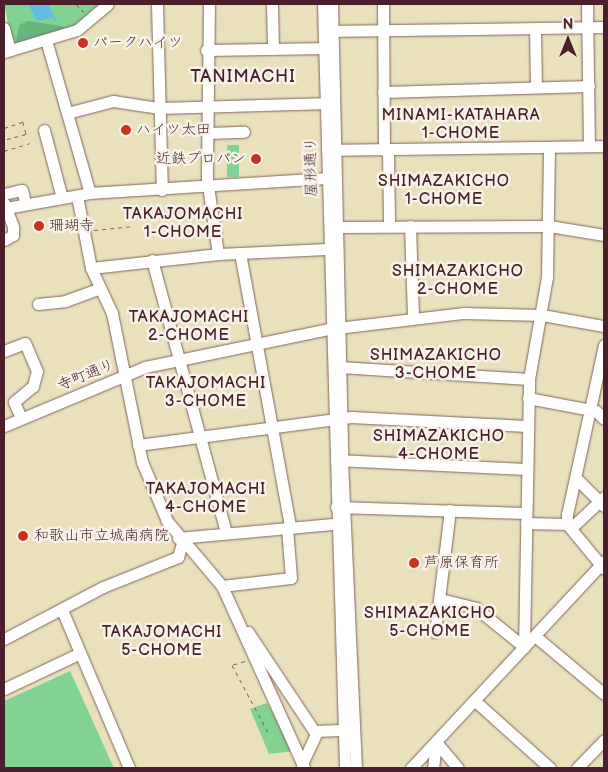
<!DOCTYPE html>
<html>
<head>
<meta charset="utf-8">
<style>
  body { margin:0 }
  #map { position:relative; width:608px; height:772px; overflow:hidden; background:#e9e0bc; font-family:"Balsamiq Sans","Klee One",sans-serif }
  div>[style] { position:absolute }
  [style*='--x'] { left:calc(var(--x)*1px); top:calc(var(--y)*1px); width:calc(var(--w)*1px); rotate:calc(var(--a)*1deg) }
  .green>* { inset:0; background:#81d293; transform-origin:0 0 }
  .forest>* { inset:0; background:#68b47d }
  .water>* { inset:0; background:#63bde1 }
  .path>* { height:1px; margin-top:-0.5px; transform-origin:0; background:repeating-linear-gradient(90deg,#82635e 0 4px,transparent 0 8px) }
  .roads { filter:drop-shadow(0 0 1px #82635e) drop-shadow(0 0 1px #82635e) }
  .minor>* { height:11px; margin:-5.5px; padding:0 5.5px; transform-origin:5.5px; border-radius:5.5px; background:#fff }
  .dots>* { width:14px; height:14px; translate:-50% -50%; box-sizing:border-box; border:2px solid #f7f3e8; border-radius:50% }
  span { translate:-50% -50%; white-space:nowrap; text-align:center; line-height:1.15; -webkit-text-stroke:5px #f7f3e8; paint-order:stroke }
  .poi-label { font-size:15px; color:#4a1f2b }
  .left { translate:0 -50%; text-align:left }
  .right { translate:-100% -50%; text-align:right }
  .street-label { font-size:15px; color:#4a1f2b }
  .neighbourhood-label { font-size:16px; color:#4a1f2b; letter-spacing:1px }
  .quarter-label { font-size:18px; color:#4a1f2b; letter-spacing:1px }
  .frame { position:absolute; inset:0; border:5px solid #4a1f2b; pointer-events:none }
  .north { position:absolute; left:543px; top:15px; width:50px; height:50px; -webkit-text-stroke:4px #f7f3e8; paint-order:stroke; rotate:0deg; font-size:14px; font-weight:700; line-height:20px; text-align:center; color:#4a1f2b }
  .north::after { content:''; display:block; margin:auto; width:18px; height:22px; background:#4a1f2b; clip-path:polygon(50% 0,100% 100%,50% 72%,0 100%) }
</style>
</head>
<body>
<div id="map">
  <div class="green">
    <i style="clip-path:polygon(4px 4px,99px 4px,71px 29px,13px 45px)"></i>
    <i style="left:227px;top:145px;width:12px;height:32px"></i>
    <i style="clip-path:polygon(70px 671px,114px 768px,4px 768px,4px 701px)"></i>
    <i style="clip-path:polygon(267px 703px,295px 751px,269px 754px,250px 709px)"></i>
  </div>
  <div class="forest">
    <i style="clip-path:polygon(28px 21px,61px 26px,65px 28px,16px 42px,19px 25px)"></i>
  </div>
  <div class="water">
    <i style="clip-path:polygon(28px 4px,48px 4px,57px 22px,51px 18px,37px 21px)"></i>
  </div>
  <div class="path">
    <i style="--x:76;--y:4;--w:11;--a:45"></i>
    <i style="--x:4;--y:128;--w:20;--a:-18"></i>
    <i style="--x:23;--y:122;--w:12;--a:76"></i>
    <i style="--x:26;--y:134;--w:23;--a:165"></i>
    <i style="--x:4;--y:151;--w:27;--a:-17"></i>
    <i style="--x:94;--y:230;--w:40;--a:-5.7"></i>
    <i style="--x:245;--y:661;--w:14;--a:163"></i>
    <i style="--x:232;--y:665;--w:76;--a:61.8"></i>
  </div>
  <div class="roads">
    <div class="minor">
      <i style="--x:157;--y:4;--w:186;--a:88.5"></i>
      <i style="--x:209;--y:4;--w:175;--a:90.7"></i>
      <i style="--x:207;--y:179;--w:76;--a:81.7"></i>
      <i style="--x:272;--y:4;--w:45;--a:88.7"></i>
      <i style="--x:323;--y:4;--w:764;--a:88.35"></i>
      <i style="--x:332;--y:4;--w:456;--a:88.7"></i>
      <i style="--x:342;--y:460;--w:308;--a:87.4"></i>
      <i style="--x:383;--y:4;--w:146;--a:89.6"></i>
      <i style="--x:587;--y:4;--w:142;--a:89.2"></i>
      <i style="--x:4;--y:28;--w:23;--a:75"></i>
      <i style="--x:535;--y:30;--w:57;--a:89"></i>
      <i style="--x:325;--y:31;--w:279;--a:-0.8"></i>
      <i style="--x:46;--y:40;--w:159;--a:74"></i>
      <i style="--x:206;--y:50;--w:124;--a:-0.9"></i>
      <i style="--x:4;--y:52;--w:76;--a:-16.8"></i>
      <i style="--x:77;--y:30;--w:40;--a:-40"></i>
      <i style="--x:383;--y:92;--w:206;--a:-1.7"></i>
      <i style="--x:67;--y:113;--w:48;--a:-14.6"></i>
      <i style="--x:113;--y:101;--w:47;--a:8.7"></i>
      <i style="--x:159;--y:108;--w:171;--a:-1.7"></i>
      <i style="--x:44;--y:130;--w:70;--a:75.2"></i>
      <i style="--x:207;--y:133;--w:37;--a:-2"></i>
      <i style="--x:327;--y:150;--w:277;--a:-0.8"></i>
      <i style="--x:388;--y:150;--w:76;--a:89.2"></i>
      <i style="--x:4;--y:194;--w:18;--a:-13"></i>
      <i style="--x:22;--y:190;--w:8;--a:76"></i>
      <i style="--x:77;--y:196;--w:73;--a:79"></i>
      <i style="--x:91;--y:268;--w:50;--a:65"></i>
      <i style="--x:112;--y:313;--w:152;--a:78.6"></i>
      <i style="--x:142;--y:462;--w:64;--a:67"></i>
      <i style="--x:167;--y:521;--w:85;--a:49.8"></i>
      <i style="--x:222;--y:586;--w:200;--a:65.7"></i>
      <i style="--x:4;--y:203;--w:26;--a:69"></i>
      <i style="--x:13;--y:227;--w:8;--a:90"></i>
      <i style="--x:13;--y:235;--w:10;--a:151"></i>
      <i style="--x:6;--y:208;--w:85;--a:-10.1"></i>
      <i style="--x:90;--y:193;--w:236;--a:-3.6"></i>
      <i style="--x:410;--y:226;--w:92;--a:88.1"></i>
      <i style="--x:337;--y:227;--w:212;--a:-0.3"></i>
      <i style="--x:549;--y:226;--w:56;--a:9.3"></i>
      <i style="--x:240;--y:253;--w:278;--a:79.6"></i>
      <i style="--x:152;--y:260;--w:283;--a:74.8"></i>
      <i style="--x:91;--y:268;--w:128;--a:-6.3"></i>
      <i style="--x:218;--y:254;--w:109;--a:-2.6"></i>
      <i style="--x:38;--y:304;--w:27;--a:-6"></i>
      <i style="--x:65;--y:301;--w:37;--a:-20"></i>
      <i style="--x:604;--y:345;--w:173;--a:102.3"></i>
      <i style="--x:567;--y:514;--w:10;--a:90"></i>
      <i style="--x:567;--y:524;--w:58;--a:50.6"></i>
      <i style="--x:4;--y:351;--w:22;--a:-21"></i>
      <i style="--x:25;--y:343;--w:30;--a:67"></i>
      <i style="--x:37;--y:371;--w:16;--a:105"></i>
      <i style="--x:33;--y:386;--w:25;--a:140"></i>
      <i style="--x:14;--y:402;--w:17;--a:66"></i>
      <i style="--x:339;--y:367;--w:190;--a:3.6"></i>
      <i style="--x:528;--y:398;--w:69;--a:10.8"></i>
      <i style="--x:596;--y:411;--w:11;--a:45"></i>
      <i style="--x:4;--y:426;--w:153;--a:-22.7"></i>
      <i style="--x:145;--y:367;--w:188;--a:-11.7"></i>
      <i style="--x:329;--y:329;--w:136;--a:-6.8"></i>
      <i style="--x:464;--y:313;--w:78;--a:1.5"></i>
      <i style="--x:542;--y:315;--w:63;--a:10.1"></i>
      <i style="--x:138;--y:445;--w:215;--a:-7.5"></i>
      <i style="--x:351;--y:417;--w:176;--a:2.9"></i>
      <i style="--x:336;--y:460;--w:190;--a:2.7"></i>
      <i style="--x:577;--y:479;--w:38;--a:45"></i>
      <i style="--x:336;--y:507;--w:189;--a:1.8"></i>
      <i style="--x:526;--y:523;--w:41;--a:1.4"></i>
      <i style="--x:571;--y:528;--w:45;--a:-43.2"></i>
      <i style="--x:178;--y:538;--w:166;--a:-5.2"></i>
      <i style="--x:222;--y:586;--w:69;--a:-6.6"></i>
      <i style="--x:291;--y:578;--w:51;--a:-94.5"></i>
      <i style="--x:440;--y:599;--w:37;--a:14"></i>
      <i style="--x:476;--y:608;--w:62;--a:39.1"></i>
      <i style="--x:62;--y:610;--w:172;--a:67"></i>
      <i style="--x:248;--y:632;--w:119;--a:56.3"></i>
      <i style="--x:314;--y:731;--w:34;--a:-2"></i>
      <i style="--x:435;--y:632;--w:123;--a:-83"></i>
      <i style="--x:535;--y:636;--w:90;--a:40"></i>
      <i style="--x:4;--y:639;--w:112;--a:-27.7"></i>
      <i style="--x:103;--y:587;--w:81;--a:-21.8"></i>
      <i style="--x:178;--y:557;--w:15;--a:-74"></i>
      <i style="--x:524;--y:647;--w:268;--a:-88.9"></i>
      <i style="--x:529;--y:379;--w:104;--a:-80"></i>
      <i style="--x:547;--y:277;--w:130;--a:-89.1"></i>
      <i style="--x:4;--y:689;--w:82;--a:-25.3"></i>
      <i style="--x:475;--y:701;--w:101;--a:41.8"></i>
      <i style="--x:436;--y:742;--w:34;--a:50"></i>
      <i style="--x:302;--y:764;--w:35;--a:-65"></i>
      <i style="--x:411;--y:768;--w:283;--a:-47"></i>
      <i style="--x:433;--y:768;--w:26;--a:-83"></i>
      <i style="--x:577;--y:768;--w:39;--a:-46"></i>
    </div>
  </div>
  <div class="dots">
    <i style="left:83px;top:43px;background:#c8321e"></i>
    <i style="left:126px;top:130px;background:#c8321e"></i>
    <i style="left:256px;top:159px;background:#c8321e"></i>
    <i style="left:39px;top:226px;background:#c8321e"></i>
    <i style="left:23px;top:536px;background:#c8321e"></i>
    <i style="left:414px;top:563px;background:#c8321e"></i>
  </div>
  <div class="poi-label">
    <span class="left" style="left:93px;top:43px">パークハイツ</span>
    <span class="left" style="left:136px;top:130px">ハイツ太田</span>
    <span class="right" style="left:246px;top:159px">近鉄プロパン</span>
    <span class="left" style="left:49px;top:226px">珊瑚寺</span>
    <span class="left" style="left:34px;top:536px">和歌山市立城南病院</span>
    <span class="left" style="left:424px;top:563px">芦原保育所</span>
  </div>
  <div class="street-label">
    <span style="left:311px;top:167px;rotate:-91deg">屋形通り</span>
    <span style="left:86px;top:375px;rotate:-22deg">寺町通り</span>
  </div>
  <div class="neighbourhood-label">
    <span style="left:461px;top:125px">MINAMI-KATAHARA<br>1-CHOME</span>
    <span style="left:444px;top:191px">SHIMAZAKICHO<br>1-CHOME</span>
    <span style="left:183px;top:224px">TAKAJOMACHI<br>1-CHOME</span>
    <span style="left:458px;top:281px">SHIMAZAKICHO<br>2-CHOME</span>
    <span style="left:189px;top:327px">TAKAJOMACHI<br>2-CHOME</span>
    <span style="left:436px;top:365px">SHIMAZAKICHO<br>3-CHOME</span>
    <span style="left:206px;top:393px">TAKAJOMACHI<br>3-CHOME</span>
    <span style="left:439px;top:446px">SHIMAZAKICHO<br>4-CHOME</span>
    <span style="left:206px;top:499px">TAKAJOMACHI<br>4-CHOME</span>
    <span style="left:430px;top:623px">SHIMAZAKICHO<br>5-CHOME</span>
    <span style="left:162px;top:642px">TAKAJOMACHI<br>5-CHOME</span>
  </div>
  <div class="quarter-label">
    <span style="left:243px;top:77px">TANIMACHI</span>
  </div>
  <div class="frame"></div>
  <div class="north">N</div>
</div>
</body>
</html>
